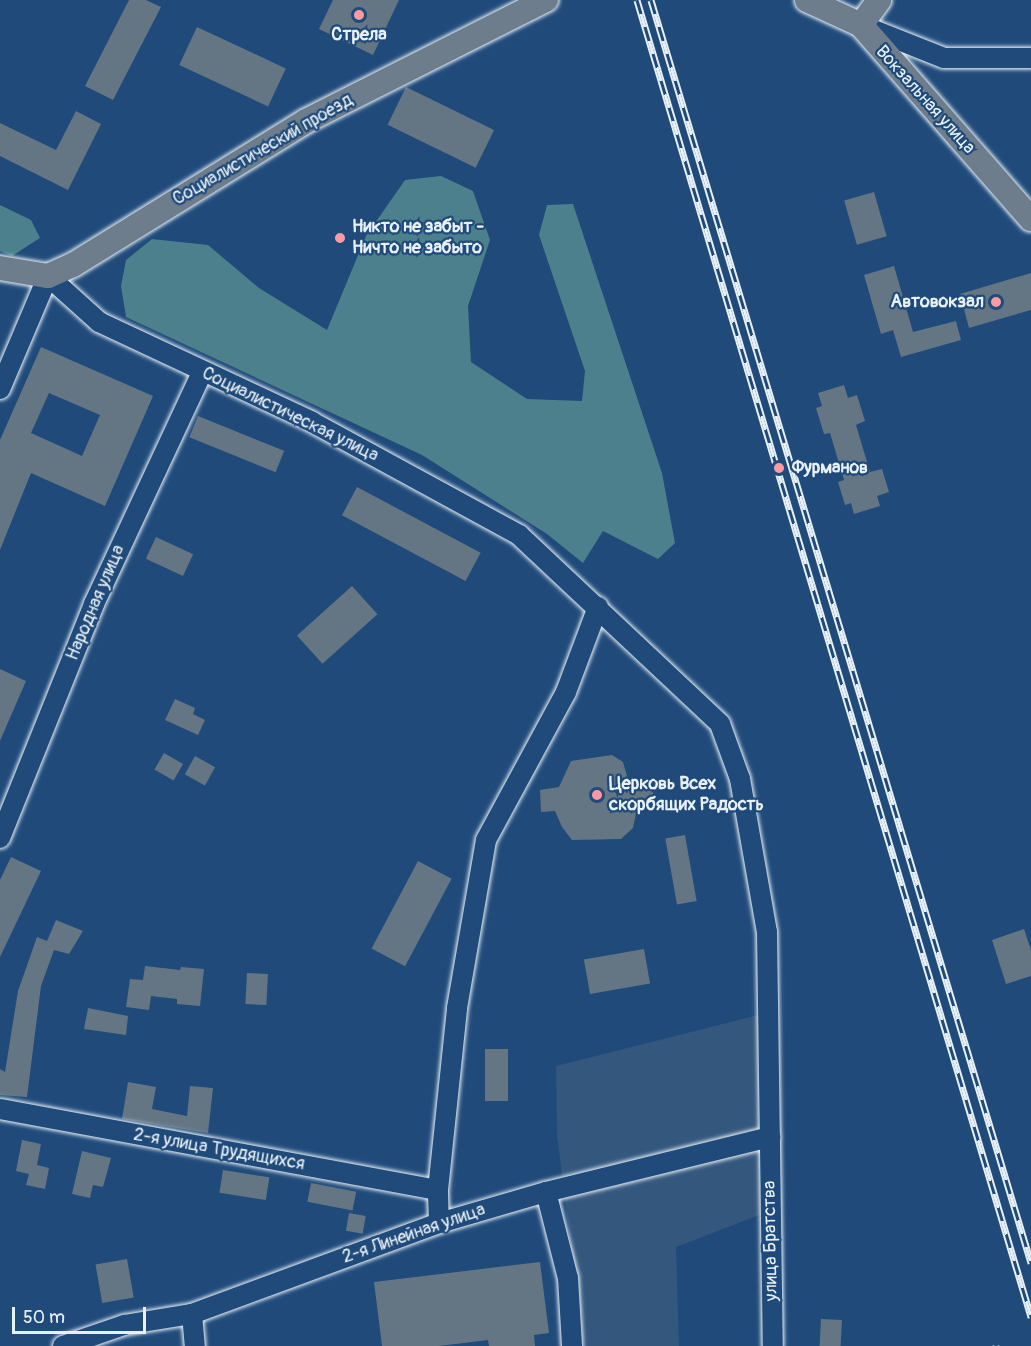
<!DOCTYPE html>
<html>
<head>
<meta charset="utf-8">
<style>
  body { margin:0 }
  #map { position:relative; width:1031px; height:1346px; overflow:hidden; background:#1f4a7a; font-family:Pangolin,sans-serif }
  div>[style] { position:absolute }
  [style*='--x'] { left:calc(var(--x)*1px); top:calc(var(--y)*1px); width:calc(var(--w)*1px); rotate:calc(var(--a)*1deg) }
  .built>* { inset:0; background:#34577d }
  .green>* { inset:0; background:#4c808c }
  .building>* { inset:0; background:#647684; transform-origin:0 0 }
  .roads { filter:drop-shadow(0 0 2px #e8f1f8) drop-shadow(0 0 2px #e8f1f8) }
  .minor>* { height:20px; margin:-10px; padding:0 10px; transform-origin:10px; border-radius:10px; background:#1f4a7a }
  .major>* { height:24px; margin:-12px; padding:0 12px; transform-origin:12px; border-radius:12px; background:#6d7d8c }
  .rail>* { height:7px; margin-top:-3.5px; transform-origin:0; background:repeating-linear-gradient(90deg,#1f4a7a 0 14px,#e8f1f8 0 28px); box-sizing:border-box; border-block:2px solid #e8f1f8 }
  .dots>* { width:16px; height:16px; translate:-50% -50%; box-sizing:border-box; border:3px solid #1f4a7a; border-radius:50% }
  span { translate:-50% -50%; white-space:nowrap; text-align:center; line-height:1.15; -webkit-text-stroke:4.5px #1f4a7a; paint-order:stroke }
  .poi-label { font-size:18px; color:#e8f1f8; font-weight:700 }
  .left { translate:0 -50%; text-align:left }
  .right { translate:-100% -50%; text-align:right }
  .street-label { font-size:18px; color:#e8f1f8 }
  .scale { position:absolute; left:12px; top:1307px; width:134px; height:27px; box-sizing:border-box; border:3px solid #e8f1f8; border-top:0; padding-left:8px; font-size:18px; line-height:21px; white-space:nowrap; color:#e8f1f8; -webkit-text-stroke:4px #1f4a7a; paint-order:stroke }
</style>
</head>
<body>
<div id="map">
  <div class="built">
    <i style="clip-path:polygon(758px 1015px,783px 1206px,676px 1247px,679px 1346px,584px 1346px,557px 1136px,556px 1066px)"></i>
  </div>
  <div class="green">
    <i style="clip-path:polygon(441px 176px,473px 191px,490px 240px,468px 306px,471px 362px,527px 399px,582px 401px,585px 371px,539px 235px,547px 205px,573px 204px,662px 473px,675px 543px,658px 559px,603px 531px,583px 563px,547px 534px,422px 455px,126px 317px,121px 286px,126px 260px,152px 239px,208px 245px,259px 288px,327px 330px,366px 236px,405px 180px)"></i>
    <i style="clip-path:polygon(0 205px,31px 220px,40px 238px,12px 256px,0 251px)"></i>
  </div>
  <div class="building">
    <i style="clip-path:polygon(129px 0,146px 0,161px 7px,113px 100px,85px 86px)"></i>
    <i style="clip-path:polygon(333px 0,399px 0,373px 55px,319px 29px)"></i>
    <i style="left:197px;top:27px;width:98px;height:42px;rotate:25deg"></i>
    <i style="left:406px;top:87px;width:98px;height:42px;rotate:26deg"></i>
    <i style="clip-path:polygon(76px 111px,101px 124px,68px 190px,0 156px,0 123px,56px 150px)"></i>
    <i style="left:874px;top:192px;width:46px;height:31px;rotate:74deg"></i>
    <i style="clip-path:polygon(894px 266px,913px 332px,956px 321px,961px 340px,901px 357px,893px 330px,881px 334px,864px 275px)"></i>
    <i style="clip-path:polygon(1031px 273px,1031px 310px,969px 328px,960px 294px)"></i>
    <i style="clip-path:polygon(evenodd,41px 347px,153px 396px,105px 506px,31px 473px,0 550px,0 440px,41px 347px,49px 393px,100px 415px,82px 456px,31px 433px,49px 393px)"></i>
    <i style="clip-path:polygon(844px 385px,848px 398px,857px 395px,865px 421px,856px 425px,870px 472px,882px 469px,889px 492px,877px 496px,880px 506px,854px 514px,851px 503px,845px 505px,838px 482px,844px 480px,830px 433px,824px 434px,816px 408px,822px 406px,818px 393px)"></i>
    <i style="left:198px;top:416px;width:93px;height:23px;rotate:22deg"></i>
    <i style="left:357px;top:487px;width:140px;height:32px;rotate:28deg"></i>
    <i style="left:156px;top:537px;width:41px;height:24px;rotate:25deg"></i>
    <i style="left:352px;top:586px;width:38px;height:74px;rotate:48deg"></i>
    <i style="clip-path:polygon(0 669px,26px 681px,0 741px)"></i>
    <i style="clip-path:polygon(175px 699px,195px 708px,193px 714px,205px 720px,198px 735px,165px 720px)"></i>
    <i style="left:164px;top:753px;width:22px;height:19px;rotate:30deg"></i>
    <i style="clip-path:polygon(612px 755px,623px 762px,629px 783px,652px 780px,654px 800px,638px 804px,633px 828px,621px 839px,572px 840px,562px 827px,555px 811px,541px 812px,540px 790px,559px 787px,571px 761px)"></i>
    <i style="left:195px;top:756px;width:23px;height:21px;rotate:29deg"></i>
    <i style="left:685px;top:835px;width:67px;height:20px;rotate:80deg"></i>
    <i style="clip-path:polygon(11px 857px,41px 871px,0 957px,0 880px)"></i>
    <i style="left:418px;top:861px;width:38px;height:99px;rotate:28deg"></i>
    <i style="clip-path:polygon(56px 920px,83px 931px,69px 954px,54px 950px,41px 986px,27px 1097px,0 1095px,0 1069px,5px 1072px,18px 991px,37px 937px,47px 941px)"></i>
    <i style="clip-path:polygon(1024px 929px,1031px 950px,1031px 976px,1006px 984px,992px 940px)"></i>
    <i style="left:644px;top:949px;width:35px;height:61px;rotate:80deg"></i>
    <i style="clip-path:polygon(145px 966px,180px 970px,181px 967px,204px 969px,200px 1006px,177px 1004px,177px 999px,151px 996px,149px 1010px,126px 1007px,130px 979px,143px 980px)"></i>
    <i style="left:247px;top:973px;width:21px;height:31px;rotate:3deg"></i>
    <i style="clip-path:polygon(88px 1008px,128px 1016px,126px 1035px,84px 1029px)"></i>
    <i style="left:485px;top:1049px;width:23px;height:52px"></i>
    <i style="clip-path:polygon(128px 1082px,156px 1087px,152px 1109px,187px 1116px,190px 1086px,213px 1088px,208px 1133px,122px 1119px)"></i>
    <i style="clip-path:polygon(22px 1140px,41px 1144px,37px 1165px,49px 1168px,45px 1189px,26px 1185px,29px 1174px,16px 1171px)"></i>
    <i style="clip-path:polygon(82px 1151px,111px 1158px,103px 1187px,93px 1185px,90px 1198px,72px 1194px)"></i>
    <i style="left:223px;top:1170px;width:47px;height:23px;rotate:9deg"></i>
    <i style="left:311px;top:1183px;width:46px;height:19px;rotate:11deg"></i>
    <i style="left:349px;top:1213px;width:17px;height:18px;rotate:10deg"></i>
    <i style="left:127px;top:1259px;width:39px;height:32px;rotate:80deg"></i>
    <i style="clip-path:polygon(540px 1262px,549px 1333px,534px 1335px,535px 1346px,489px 1346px,488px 1340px,439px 1346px,382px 1346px,374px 1282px)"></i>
    <i style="left:821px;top:1319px;width:21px;height:27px;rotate:3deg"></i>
  </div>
  <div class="roads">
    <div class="minor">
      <i style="--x:861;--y:25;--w:89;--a:21.7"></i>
      <i style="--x:944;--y:58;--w:87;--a:0"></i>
      <i style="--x:0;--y:389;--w:123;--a:-67"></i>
      <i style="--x:48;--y:276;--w:69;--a:42"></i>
      <i style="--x:99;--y:322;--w:235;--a:25.1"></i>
      <i style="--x:312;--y:422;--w:236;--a:28.6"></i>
      <i style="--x:519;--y:535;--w:276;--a:43.2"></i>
      <i style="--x:720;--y:724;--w:59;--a:70"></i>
      <i style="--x:740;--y:779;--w:155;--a:80"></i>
      <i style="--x:767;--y:932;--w:414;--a:89.2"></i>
      <i style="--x:0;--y:838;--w:252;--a:-68.1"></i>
      <i style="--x:94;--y:604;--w:256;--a:-65"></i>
      <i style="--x:0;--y:1109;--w:445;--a:10.5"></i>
      <i style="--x:546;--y:1192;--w:89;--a:75.7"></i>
      <i style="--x:568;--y:1278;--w:68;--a:86.6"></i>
      <i style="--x:439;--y:1223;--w:33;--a:-92"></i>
      <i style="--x:438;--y:1190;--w:183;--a:-84"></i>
      <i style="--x:457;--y:1008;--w:170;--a:-80.2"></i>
      <i style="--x:486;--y:840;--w:168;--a:-61.6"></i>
      <i style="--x:566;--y:692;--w:91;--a:-69.4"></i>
      <i style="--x:192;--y:1314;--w:32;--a:85"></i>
      <i style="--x:63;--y:1346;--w:65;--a:-19"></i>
      <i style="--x:124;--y:1325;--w:69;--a:-9.2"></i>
      <i style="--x:192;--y:1314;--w:263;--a:-20.2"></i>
      <i style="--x:439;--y:1223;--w:111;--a:-16.2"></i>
      <i style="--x:546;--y:1192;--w:231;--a:-13.8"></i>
    </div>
    <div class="major">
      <i style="--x:807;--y:0;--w:60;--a:24.8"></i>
      <i style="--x:861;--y:25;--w:258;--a:48.8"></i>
      <i style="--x:861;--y:25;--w:31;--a:-54"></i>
      <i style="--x:0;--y:268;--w:49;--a:9.5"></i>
      <i style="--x:48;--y:276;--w:27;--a:-24"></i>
      <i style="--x:73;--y:265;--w:274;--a:-31.7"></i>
      <i style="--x:306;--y:121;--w:269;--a:-26.8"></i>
    </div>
  </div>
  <div class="rail">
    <i style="--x:637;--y:0;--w:1375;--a:73.34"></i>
    <i style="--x:651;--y:0;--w:1319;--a:73.25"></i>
    <i style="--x:996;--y:1346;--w:1;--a:-90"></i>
  </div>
  <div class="dots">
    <i style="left:359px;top:15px;background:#ff9aa2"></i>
    <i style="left:340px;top:238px;background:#ff9aa2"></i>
    <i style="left:996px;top:302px;background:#ff9aa2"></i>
    <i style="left:779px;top:468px;background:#ff9aa2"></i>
    <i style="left:597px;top:795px;background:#ff9aa2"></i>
  </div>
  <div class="poi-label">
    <span style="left:359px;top:35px">Стрела</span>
    <span class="left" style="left:352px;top:238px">Никто не забыт -<br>Ничто не забыто</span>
    <span class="right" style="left:984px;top:302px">Автовокзал</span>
    <span class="left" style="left:792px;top:468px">Фурманов</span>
    <span class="left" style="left:609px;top:795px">Церковь Всех<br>скорбящих Радость</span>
  </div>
  <div class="street-label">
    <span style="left:925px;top:100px;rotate:48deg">Вокзальная улица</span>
    <span style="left:263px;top:150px;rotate:-30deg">Социалистический проезд</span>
    <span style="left:290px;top:415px;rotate:26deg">Социалистическая улица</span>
    <span style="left:96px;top:603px;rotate:-67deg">Народная улица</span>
    <span style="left:219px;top:1150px;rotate:10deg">2-я улица Трудящихся</span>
    <span style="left:414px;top:1234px;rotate:-19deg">2-я Линейная улица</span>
    <span style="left:771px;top:1241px;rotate:-91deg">улица Братства</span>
  </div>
  <div class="scale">50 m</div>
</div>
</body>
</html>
